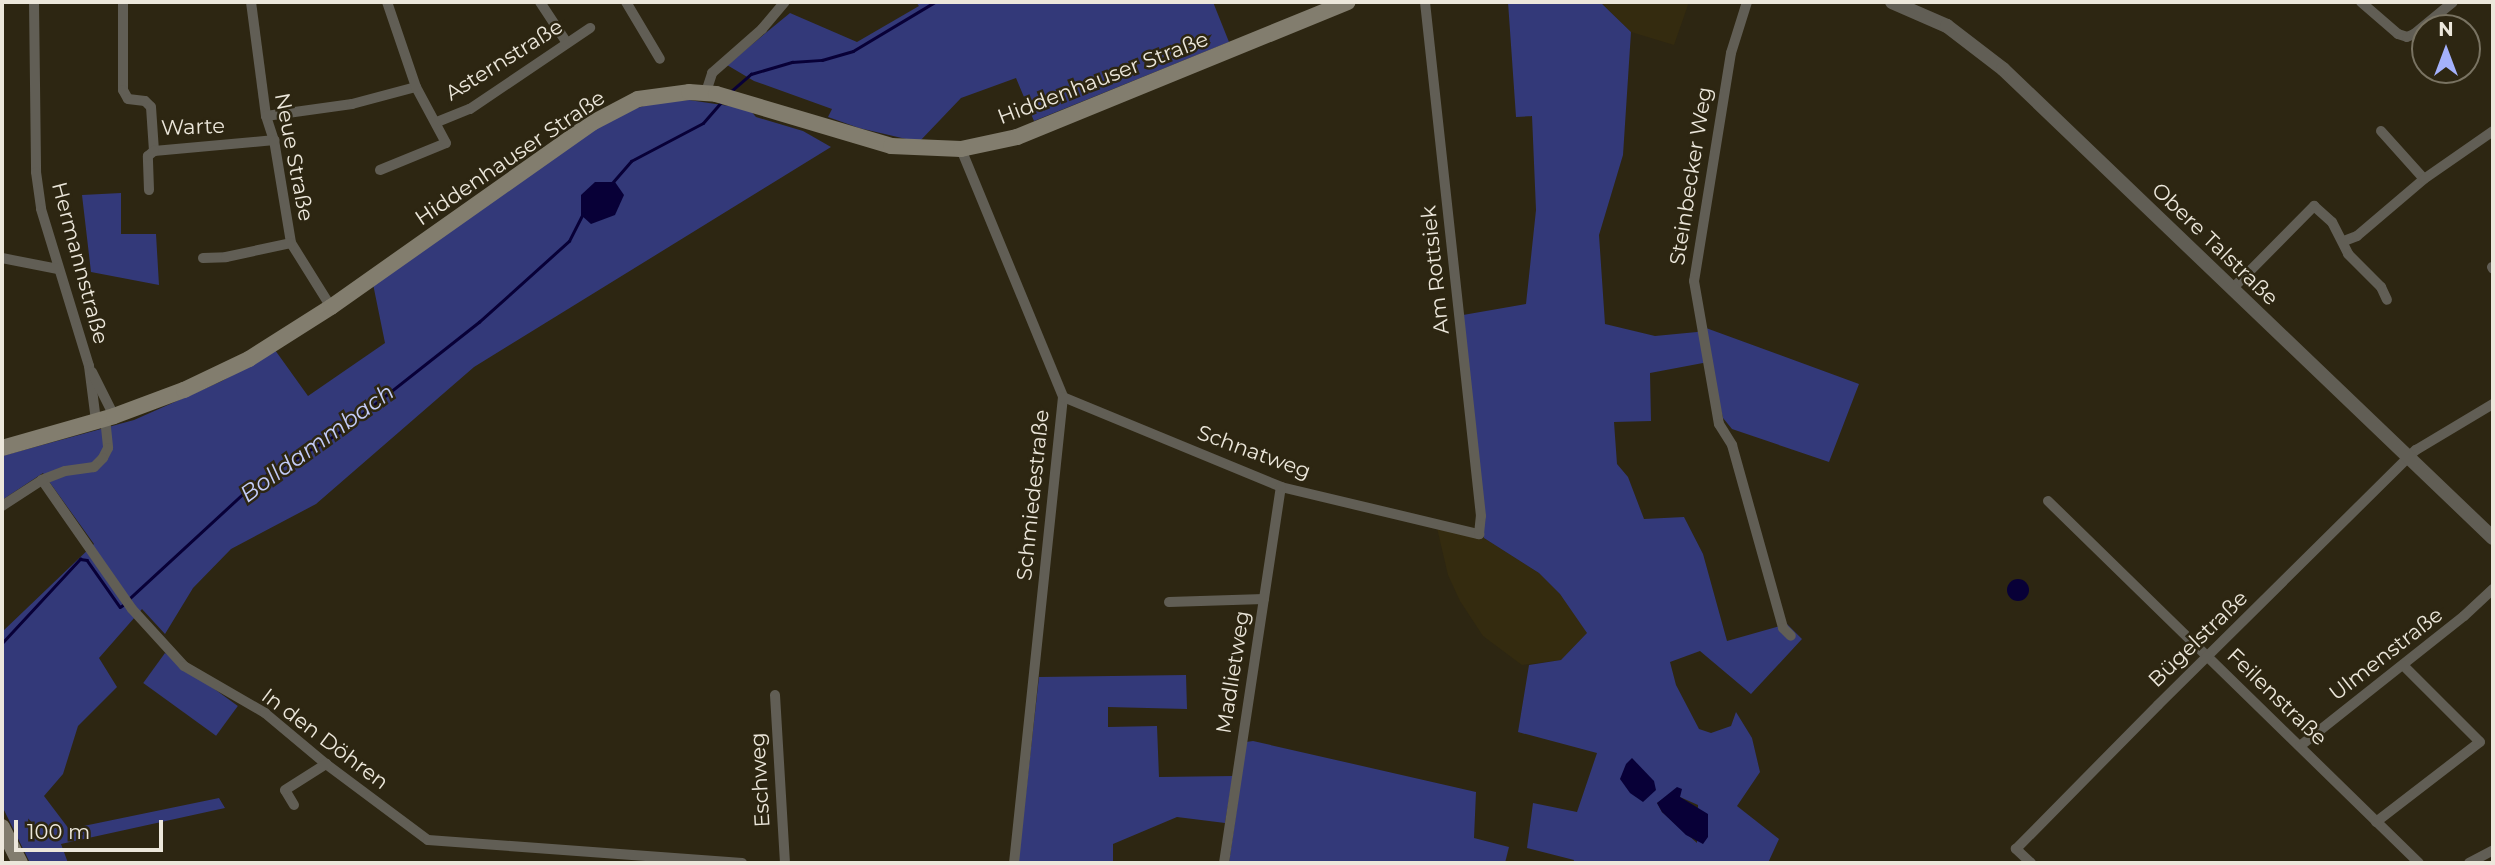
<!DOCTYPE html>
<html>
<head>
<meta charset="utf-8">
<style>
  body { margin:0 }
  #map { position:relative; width:2495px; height:865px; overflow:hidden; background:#2d2612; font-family:Montserrat,sans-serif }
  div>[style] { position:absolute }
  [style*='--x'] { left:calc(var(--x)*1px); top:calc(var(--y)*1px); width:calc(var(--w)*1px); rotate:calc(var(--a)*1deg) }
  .built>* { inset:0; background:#342b0f }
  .green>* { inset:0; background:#333979; transform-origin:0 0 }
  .water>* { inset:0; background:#080037 }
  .round { border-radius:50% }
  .stream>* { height:2.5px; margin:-1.25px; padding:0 1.25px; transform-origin:1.25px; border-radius:1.25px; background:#080037 }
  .minor>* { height:10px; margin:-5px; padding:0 5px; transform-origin:5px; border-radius:5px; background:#615e55 }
  .tertiary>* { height:14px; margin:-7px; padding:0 7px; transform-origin:7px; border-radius:7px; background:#615e55 }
  .secondary>* { height:16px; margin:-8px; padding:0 8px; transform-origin:8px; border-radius:8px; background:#827d6e }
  span { translate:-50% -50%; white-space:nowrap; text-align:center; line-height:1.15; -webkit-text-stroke:5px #2d2612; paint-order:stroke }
  .street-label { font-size:21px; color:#ece7db }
  .water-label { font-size:23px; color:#c3ccf8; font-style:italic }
  .frame { position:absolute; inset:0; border:4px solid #ece7db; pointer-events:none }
  .north { position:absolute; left:2411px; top:14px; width:70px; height:70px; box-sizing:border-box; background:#2d2612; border:2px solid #797362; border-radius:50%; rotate:0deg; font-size:19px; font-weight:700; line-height:28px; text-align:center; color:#ece7db }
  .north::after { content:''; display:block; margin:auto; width:24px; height:32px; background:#a4b1fc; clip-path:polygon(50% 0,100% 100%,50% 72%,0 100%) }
  .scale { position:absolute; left:14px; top:820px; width:149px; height:32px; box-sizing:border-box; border:4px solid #ece7db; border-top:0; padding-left:9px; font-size:21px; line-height:24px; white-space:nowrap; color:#ece7db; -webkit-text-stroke:5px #2d2612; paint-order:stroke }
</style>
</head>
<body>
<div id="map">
  <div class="built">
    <i style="clip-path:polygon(1600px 2px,1689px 2px,1674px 45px,1631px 32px)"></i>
    <i style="clip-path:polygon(1437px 528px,1484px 538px,1539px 573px,1560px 594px,1588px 633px,1561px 660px,1522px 665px,1483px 636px,1460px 601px,1448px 575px)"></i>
  </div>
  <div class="green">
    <i style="clip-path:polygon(916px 2px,1213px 2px,1229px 42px,1034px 121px,1016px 78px,961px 98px,919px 142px,859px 128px,828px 117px,832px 109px,754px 81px,727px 65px,790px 13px,857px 42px,919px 6px)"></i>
    <i style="clip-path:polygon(evenodd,1508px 2px,1600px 2px,1631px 32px,1623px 155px,1599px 235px,1605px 324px,1655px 336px,1697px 332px,1706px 328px,1859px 384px,1829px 462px,1732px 429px,1723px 418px,1710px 366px,1703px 363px,1650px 373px,1651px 421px,1614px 422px,1617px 464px,1628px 477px,1644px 519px,1684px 517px,1703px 554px,1727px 641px,1787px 624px,1802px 639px,1751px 694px,1700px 651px,1670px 662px,1676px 685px,1699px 729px,1711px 733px,1731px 726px,1736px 712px,1752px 738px,1760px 772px,1737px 806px,1779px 839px,1768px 863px,1573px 863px,1574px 860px,1527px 848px,1533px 803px,1577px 812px,1597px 753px,1518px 732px,1529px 665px,1561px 660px,1587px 633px,1560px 594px,1539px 573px,1484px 538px,1463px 315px,1526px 304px,1536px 210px,1532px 116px,1516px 117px,1508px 2px,1666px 797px,1680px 797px,1698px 805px,1697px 843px,1662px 812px,1657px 803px,1666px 797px)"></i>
    <i style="clip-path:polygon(689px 100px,749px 109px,756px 117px,803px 131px,831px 147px,474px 367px,316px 504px,231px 549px,193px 588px,165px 634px,142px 609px,99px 658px,117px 687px,78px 726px,63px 774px,44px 796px,69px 829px,219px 798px,225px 808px,61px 844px,68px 863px,30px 863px,2px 806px,2px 632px,94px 544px,43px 473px,2px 500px,2px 456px,134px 420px,222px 381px,275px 350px,308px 396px,385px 343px,373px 284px,596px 127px,627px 111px,654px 103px)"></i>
    <i style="clip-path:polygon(121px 193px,121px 234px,156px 234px,159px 285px,91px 272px,82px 195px)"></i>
    <i style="left:165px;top:653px;width:90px;height:37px;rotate:36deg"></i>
    <i style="clip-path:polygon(1186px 675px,1187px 709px,1108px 707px,1108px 727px,1157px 726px,1159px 777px,1233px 776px,1225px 823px,1177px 817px,1113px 844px,1113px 863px,1018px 863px,1039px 677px)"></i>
    <i style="clip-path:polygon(1253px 741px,1476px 792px,1474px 838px,1509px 847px,1505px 863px,1229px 863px,1246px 742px)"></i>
  </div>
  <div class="water">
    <i style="clip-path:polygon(595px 182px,615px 182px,624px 195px,615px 215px,591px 224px,581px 215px,581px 195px)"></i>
    <i class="round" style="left:2007px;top:579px;width:22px;height:22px"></i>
    <i style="clip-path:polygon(1632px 758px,1654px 781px,1656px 790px,1643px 802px,1630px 793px,1620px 779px,1626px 764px)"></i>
    <i style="clip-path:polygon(1677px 787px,1682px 789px,1680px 797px,1708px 814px,1708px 837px,1703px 844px,1686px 835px,1662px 812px,1657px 803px)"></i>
  </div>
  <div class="stream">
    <i style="--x:729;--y:93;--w:29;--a:-41"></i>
    <i style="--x:751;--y:74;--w:43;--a:-16.3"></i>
    <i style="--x:792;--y:62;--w:30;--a:-4"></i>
    <i style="--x:822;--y:60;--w:32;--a:-16"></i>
    <i style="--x:853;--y:51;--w:96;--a:-30.9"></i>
    <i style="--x:612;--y:183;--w:29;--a:-49"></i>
    <i style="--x:631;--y:161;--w:81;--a:-27.8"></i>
    <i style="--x:703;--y:123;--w:29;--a:-49"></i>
    <i style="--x:130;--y:598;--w:174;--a:-42.7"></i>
    <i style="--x:258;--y:480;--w:91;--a:-30.2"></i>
    <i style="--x:337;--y:434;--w:181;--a:-38.3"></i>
    <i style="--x:479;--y:322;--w:121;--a:-42"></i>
    <i style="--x:569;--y:241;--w:31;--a:-63"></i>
    <i style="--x:2;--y:643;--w:115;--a:-47.1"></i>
    <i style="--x:80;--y:559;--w:7;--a:8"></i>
    <i style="--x:87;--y:560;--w:57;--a:54.9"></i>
    <i style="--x:120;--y:607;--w:4;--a:-34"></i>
  </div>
  <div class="minor">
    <i style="--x:34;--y:2;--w:170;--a:89.3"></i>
    <i style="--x:36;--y:172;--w:37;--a:82"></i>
    <i style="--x:41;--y:209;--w:164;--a:73"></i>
    <i style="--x:89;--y:366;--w:55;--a:82.7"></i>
    <i style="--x:123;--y:2;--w:88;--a:90"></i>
    <i style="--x:123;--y:90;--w:10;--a:61"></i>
    <i style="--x:128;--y:99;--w:17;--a:7"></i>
    <i style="--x:145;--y:101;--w:8;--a:45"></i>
    <i style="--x:151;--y:107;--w:44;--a:86.1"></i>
    <i style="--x:154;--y:151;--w:121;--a:-5.2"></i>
    <i style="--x:251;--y:2;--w:115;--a:82.5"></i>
    <i style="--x:266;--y:116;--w:25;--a:72"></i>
    <i style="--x:274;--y:140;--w:104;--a:80.6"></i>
    <i style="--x:291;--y:243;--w:75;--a:58"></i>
    <i style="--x:540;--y:2;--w:49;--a:56.6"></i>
    <i style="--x:626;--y:2;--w:66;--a:59.2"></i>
    <i style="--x:1747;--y:2;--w:53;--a:107.4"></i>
    <i style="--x:1731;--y:53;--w:231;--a:99.2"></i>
    <i style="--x:1694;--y:281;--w:145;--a:80.1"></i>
    <i style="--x:1719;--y:424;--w:25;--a:58"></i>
    <i style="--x:1732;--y:445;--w:190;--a:74.4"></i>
    <i style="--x:1783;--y:628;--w:11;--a:45"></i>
    <i style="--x:2361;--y:2;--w:49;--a:40.9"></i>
    <i style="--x:2398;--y:34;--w:9;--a:18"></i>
    <i style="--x:2407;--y:37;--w:8;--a:-23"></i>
    <i style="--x:2414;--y:34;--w:50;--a:-39.4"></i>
    <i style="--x:706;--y:92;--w:20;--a:-72"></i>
    <i style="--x:712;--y:73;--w:67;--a:-41.3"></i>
    <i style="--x:762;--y:29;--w:35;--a:-50"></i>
    <i style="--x:266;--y:116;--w:87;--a:-7.9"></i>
    <i style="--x:352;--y:104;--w:66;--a:-14.9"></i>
    <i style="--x:437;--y:122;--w:35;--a:-22"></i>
    <i style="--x:470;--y:109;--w:145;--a:-34"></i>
    <i style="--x:2381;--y:131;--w:64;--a:48.1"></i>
    <i style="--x:961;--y:149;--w:268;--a:67.6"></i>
    <i style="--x:1063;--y:397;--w:469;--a:96"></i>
    <i style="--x:380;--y:170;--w:71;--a:-22.2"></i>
    <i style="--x:446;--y:143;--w:64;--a:-118.2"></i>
    <i style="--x:416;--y:87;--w:90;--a:-108.8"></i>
    <i style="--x:149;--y:190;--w:34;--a:-92"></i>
    <i style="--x:148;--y:156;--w:8;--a:-40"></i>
    <i style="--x:2344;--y:241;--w:14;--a:-21"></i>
    <i style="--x:2357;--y:236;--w:88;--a:-40.4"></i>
    <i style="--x:2424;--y:179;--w:84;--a:-34.8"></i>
    <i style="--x:2;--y:258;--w:57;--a:11.1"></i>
    <i style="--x:203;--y:258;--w:23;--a:-2"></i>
    <i style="--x:226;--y:257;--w:66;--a:-12.2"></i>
    <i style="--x:2492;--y:267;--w:2;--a:63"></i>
    <i style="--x:2232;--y:289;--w:117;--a:-45.3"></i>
    <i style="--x:2314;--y:206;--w:24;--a:42"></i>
    <i style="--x:2332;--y:222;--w:36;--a:63"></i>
    <i style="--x:2348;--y:254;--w:47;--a:45"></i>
    <i style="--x:2381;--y:287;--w:14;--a:65"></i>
    <i style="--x:92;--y:372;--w:49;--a:63.4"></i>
    <i style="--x:1063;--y:397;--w:236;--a:22.4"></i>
    <i style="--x:1281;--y:487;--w:204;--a:13.4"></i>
    <i style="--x:1479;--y:534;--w:18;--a:-84"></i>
    <i style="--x:1481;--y:516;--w:517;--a:-96.22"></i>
    <i style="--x:105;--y:418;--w:30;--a:84"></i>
    <i style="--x:108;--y:448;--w:11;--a:117"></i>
    <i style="--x:103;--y:458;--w:13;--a:135"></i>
    <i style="--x:94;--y:467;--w:29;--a:172"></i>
    <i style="--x:65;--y:471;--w:25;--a:159"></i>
    <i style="--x:42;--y:480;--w:157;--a:55.1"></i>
    <i style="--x:132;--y:609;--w:77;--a:47.6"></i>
    <i style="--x:184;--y:666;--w:94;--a:30.1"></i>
    <i style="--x:265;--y:713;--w:80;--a:39.9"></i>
    <i style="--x:326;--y:764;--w:127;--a:36.7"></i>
    <i style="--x:428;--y:840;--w:315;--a:4.2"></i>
    <i style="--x:2048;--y:501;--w:518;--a:44.3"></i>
    <i style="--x:2;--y:506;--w:48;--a:-33"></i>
    <i style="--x:1169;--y:602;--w:95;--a:-1.8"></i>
    <i style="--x:775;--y:695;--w:168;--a:86.6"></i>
    <i style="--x:2300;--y:746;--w:209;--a:-38.4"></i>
    <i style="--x:2464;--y:616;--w:40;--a:-43"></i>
    <i style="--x:294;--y:805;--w:17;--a:-121"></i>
    <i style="--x:285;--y:790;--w:49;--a:-32.4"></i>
    <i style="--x:2376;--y:822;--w:131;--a:-37.6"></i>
    <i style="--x:2480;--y:742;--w:109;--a:-135"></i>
    <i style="--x:1224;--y:863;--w:380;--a:-81.4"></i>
    <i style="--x:2031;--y:863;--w:21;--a:-137"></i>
    <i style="--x:2016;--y:849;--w:202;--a:-45.4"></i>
    <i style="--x:2158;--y:705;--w:363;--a:-44.7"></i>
    <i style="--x:2416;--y:450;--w:90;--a:-30.9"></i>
    <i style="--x:2469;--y:863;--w:27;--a:-28"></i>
  </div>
  <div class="tertiary">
    <i style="--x:1892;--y:2;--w:60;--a:23.6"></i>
    <i style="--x:1947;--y:26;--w:71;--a:37.5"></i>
    <i style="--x:2003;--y:69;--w:678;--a:43.75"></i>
  </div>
  <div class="secondary">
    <i style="--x:2;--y:448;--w:116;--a:-15.9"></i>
    <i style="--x:114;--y:416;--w:75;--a:-20.4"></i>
    <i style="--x:184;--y:390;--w:72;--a:-25.5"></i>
    <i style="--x:249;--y:359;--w:97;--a:-32.4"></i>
    <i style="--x:331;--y:307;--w:319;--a:-35.2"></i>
    <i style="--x:592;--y:123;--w:52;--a:-27.6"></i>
    <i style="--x:638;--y:99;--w:51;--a:-7.8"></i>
    <i style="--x:689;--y:92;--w:27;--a:4"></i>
    <i style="--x:716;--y:94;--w:183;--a:16.5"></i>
    <i style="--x:891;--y:146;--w:70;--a:2.5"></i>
    <i style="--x:961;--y:149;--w:57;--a:-12.1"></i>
    <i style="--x:1017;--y:137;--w:357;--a:-22.2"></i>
    <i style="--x:2;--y:827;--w:40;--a:63.4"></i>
  </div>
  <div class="street-label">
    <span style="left:504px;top:60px;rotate:-32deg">Asternstraße</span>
    <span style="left:1103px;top:78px;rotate:-21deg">Hiddenhauser Straße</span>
    <span style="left:193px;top:127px;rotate:-2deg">Warte</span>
    <span style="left:294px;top:157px;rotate:79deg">Neue Straße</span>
    <span style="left:510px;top:158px;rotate:-34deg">Hiddenhauser Straße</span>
    <span style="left:1691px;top:176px;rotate:-81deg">Steinbecker Weg</span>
    <span style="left:2215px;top:244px;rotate:44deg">Obere Talstraße</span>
    <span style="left:80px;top:263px;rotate:75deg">Hermannstraße</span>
    <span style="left:1435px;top:270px;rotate:-96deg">Am Rottsiek</span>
    <span style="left:1254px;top:452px;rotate:20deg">Schnatweg</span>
    <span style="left:1033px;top:495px;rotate:-84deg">Schmiedestraße</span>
    <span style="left:2198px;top:639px;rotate:-44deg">Bügelstraße</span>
    <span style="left:2386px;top:654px;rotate:-38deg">Ulmenstraße</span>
    <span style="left:1233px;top:672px;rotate:-81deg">Madlietweg</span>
    <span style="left:2277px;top:697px;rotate:44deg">Feilenstraße</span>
    <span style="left:325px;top:739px;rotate:37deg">In den Döhren</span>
    <span style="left:760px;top:780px;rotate:-93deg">Eschweg</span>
  </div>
  <div class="water-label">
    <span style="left:317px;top:443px;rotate:-36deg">Bolldammbach</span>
  </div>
  <div class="frame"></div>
  <div class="north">N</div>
  <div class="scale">100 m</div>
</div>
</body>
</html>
